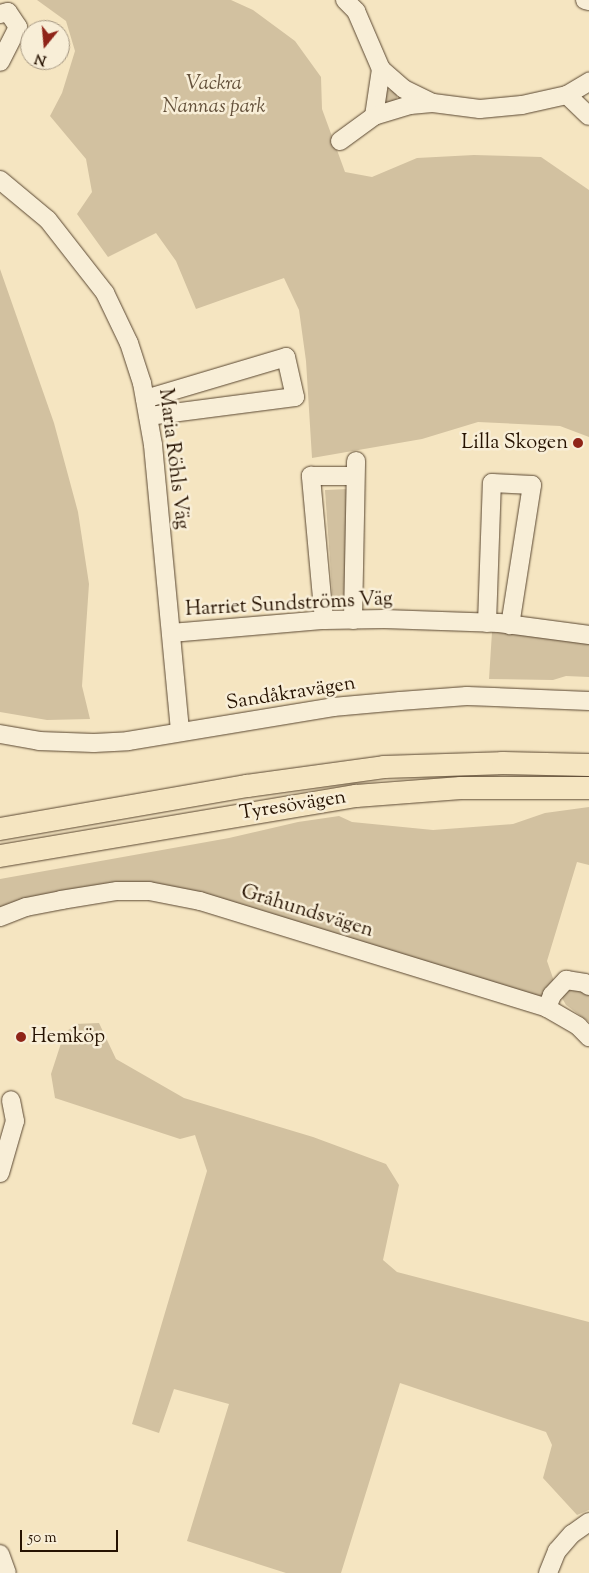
<!DOCTYPE html>
<html>
<head>
<meta charset="utf-8">
<style>
  body { margin:0 }
  #map { position:relative; width:589px; height:1573px; overflow:hidden; background:#f5e5c1; font-family:"Sorts Mill Goudy",serif }
  div>[style] { position:absolute }
  [style*='--x'] { left:calc(var(--x)*1px); top:calc(var(--y)*1px); width:calc(var(--w)*1px); rotate:calc(var(--a)*1deg) }
  .green>* { inset:0; background:#d2c1a0 }
  .round { border-radius:50% }
  .roads { filter:drop-shadow(0 0 1px #5a4731) drop-shadow(0 0 1px #5a4731) }
  .minor>* { height:18px; margin:-9px; padding:0 9px; transform-origin:9px; border-radius:9px; background:#f8eed7 }
  .major>* { height:22px; margin:-11px; padding:0 11px; transform-origin:11px; border-radius:11px; background:#f5e5c1 }
  .dots>* { width:14px; height:14px; translate:-50% -50%; box-sizing:border-box; border:2px solid #f8eed7; border-radius:50% }
  span { translate:-50% -50%; white-space:nowrap; text-align:center; line-height:1.15; -webkit-text-stroke:5px #f8eed7; paint-order:stroke }
  .park-label { font-size:20px; color:#624f39; font-style:italic }
  .poi-label { font-size:20px; color:#261201 }
  .right { translate:-100% -50%; text-align:right }
  .left { translate:0 -50%; text-align:left }
  .street-label { font-size:20px; color:#261201 }
  .north { position:absolute; left:20px; top:20px; width:50px; height:50px; box-sizing:border-box; background:#f8eed7; border:1px solid #a49681; border-radius:50%; rotate:197deg; font-size:14px; font-weight:700; line-height:20px; text-align:center; color:#261201 }
  .north::after { content:''; display:block; margin:auto; width:18px; height:22px; background:#8f2418; clip-path:polygon(50% 0,100% 100%,50% 72%,0 100%) }
  .scale { position:absolute; left:20px; top:1530px; width:98px; height:22px; box-sizing:border-box; border:2px solid #261201; border-top:0; padding-left:6px; font-size:15px; line-height:18px; white-space:nowrap; color:#261201; -webkit-text-stroke:4px #f8eed7; paint-order:stroke }
</style>
</head>
<body>
<div id="map">
  <div class="green">
    <i style="clip-path:polygon(37px 0,231px 0,253px 10px,295px 41px,321px 77px,322px 109px,345px 172px,372px 177px,417px 158px,474px 155px,541px 157px,589px 190px,589px 437px,560px 426px,478px 422px,422px 439px,312px 458px,306px 361px,299px 310px,284px 278px,196px 309px,176px 261px,156px 233px,108px 257px,77px 214px,92px 192px,86px 159px,50px 116px,62px 93px,75px 51px,66px 21px)"></i>
    <i class="round" style="left:383px;top:90px;width:14px;height:14px"></i>
    <i style="clip-path:polygon(0 269px,54px 423px,78px 512px,89px 584px,82px 686px,90px 719px,47px 720px,0 712px)"></i>
    <i style="clip-path:polygon(348px 489px,344px 604px,333px 604px,325px 490px)"></i>
    <i style="clip-path:polygon(492px 632px,589px 642px,589px 677px,566px 676px,553px 680px,489px 679px)"></i>
    <i style="clip-path:polygon(589px 807px,589px 865px,577px 862px,547px 961px,554px 981px,544px 997px,535px 998px,165px 887px,0 914px,0 879px,229px 838px,298px 822px,339px 816px,352px 822px,433px 830px,513px 824px,545px 813px)"></i>
    <i style="clip-path:polygon(573px 985px,589px 994px,589px 1022px,566px 1005px,562px 998px,564px 992px)"></i>
    <i style="clip-path:polygon(99px 1023px,116px 1059px,184px 1098px,313px 1137px,386px 1164px,399px 1185px,383px 1260px,397px 1272px,589px 1322px,589px 1510px,577px 1515px,543px 1478px,552px 1445px,546px 1432px,400px 1383px,341px 1573px,286px 1573px,187px 1541px,229px 1404px,174px 1389px,159px 1433px,132px 1424px,207px 1171px,195px 1135px,180px 1139px,55px 1098px,51px 1074px,64px 1034px,75px 1024px)"></i>
  </div>
  <div class="roads">
    <div class="minor">
      <i style="--x:345;--y:0;--w:16;--a:45"></i>
      <i style="--x:356;--y:11;--w:63;--a:66.7"></i>
      <i style="--x:381;--y:69;--w:30;--a:41"></i>
      <i style="--x:404;--y:89;--w:32;--a:26"></i>
      <i style="--x:433;--y:103;--w:47;--a:7.3"></i>
      <i style="--x:480;--y:109;--w:42;--a:-5.4"></i>
      <i style="--x:522;--y:105;--w:46;--a:-12.5"></i>
      <i style="--x:567;--y:95;--w:26;--a:-31"></i>
      <i style="--x:585;--y:0;--w:4;--a:14"></i>
      <i style="--x:0;--y:14;--w:8;--a:-14"></i>
      <i style="--x:8;--y:12;--w:18;--a:56"></i>
      <i style="--x:18;--y:27;--w:39;--a:117"></i>
      <i style="--x:567;--y:95;--w:30;--a:44"></i>
      <i style="--x:374;--y:116;--w:48;--a:-81.5"></i>
      <i style="--x:340;--y:141;--w:42;--a:-36.3"></i>
      <i style="--x:374;--y:116;--w:38;--a:-17"></i>
      <i style="--x:410;--y:105;--w:22;--a:-5"></i>
      <i style="--x:0;--y:180;--w:62;--a:39.8"></i>
      <i style="--x:48;--y:220;--w:93;--a:52"></i>
      <i style="--x:105;--y:293;--w:55;--a:64.4"></i>
      <i style="--x:129;--y:343;--w:42;--a:72"></i>
      <i style="--x:142;--y:383;--w:63;--a:79.9"></i>
      <i style="--x:153;--y:445;--w:288;--a:84.6"></i>
      <i style="--x:145;--y:399;--w:147;--a:-16.6"></i>
      <i style="--x:286;--y:357;--w:41;--a:77.3"></i>
      <i style="--x:295;--y:397;--w:148;--a:172.6"></i>
      <i style="--x:324;--y:620;--w:145;--a:-95.2"></i>
      <i style="--x:311;--y:476;--w:44;--a:0"></i>
      <i style="--x:353;--y:620;--w:159;--a:-88.9"></i>
      <i style="--x:487;--y:623;--w:140;--a:-88"></i>
      <i style="--x:492;--y:483;--w:40;--a:2.9"></i>
      <i style="--x:532;--y:485;--w:142;--a:98.9"></i>
      <i style="--x:171;--y:633;--w:154;--a:-4.9"></i>
      <i style="--x:324;--y:620;--w:60;--a:-1"></i>
      <i style="--x:384;--y:619;--w:115;--a:2"></i>
      <i style="--x:499;--y:623;--w:91;--a:7.6"></i>
      <i style="--x:0;--y:734;--w:40;--a:10"></i>
      <i style="--x:39;--y:741;--w:55;--a:2.1"></i>
      <i style="--x:94;--y:743;--w:34;--a:-3"></i>
      <i style="--x:128;--y:741;--w:208;--a:-9.4"></i>
      <i style="--x:333;--y:707;--w:67;--a:-5.1"></i>
      <i style="--x:400;--y:701;--w:67;--a:-4.3"></i>
      <i style="--x:467;--y:696;--w:122;--a:2.3"></i>
      <i style="--x:0;--y:917;--w:28;--a:-21"></i>
      <i style="--x:26;--y:907;--w:36;--a:-11"></i>
      <i style="--x:61;--y:900;--w:57;--a:-9.1"></i>
      <i style="--x:117;--y:891;--w:32;--a:0"></i>
      <i style="--x:149;--y:891;--w:52;--a:11.1"></i>
      <i style="--x:200;--y:901;--w:363;--a:17.1"></i>
      <i style="--x:547;--y:1008;--w:36;--a:30"></i>
      <i style="--x:578;--y:1026;--w:16;--a:45"></i>
      <i style="--x:547;--y:1008;--w:14;--a:-69"></i>
      <i style="--x:552;--y:995;--w:21;--a:-47"></i>
      <i style="--x:566;--y:980;--w:19;--a:9"></i>
      <i style="--x:585;--y:983;--w:5;--a:37"></i>
      <i style="--x:0;--y:1173;--w:54;--a:-73.9"></i>
      <i style="--x:15;--y:1121;--w:21;--a:-101"></i>
      <i style="--x:0;--y:1554;--w:20;--a:70"></i>
      <i style="--x:548;--y:1573;--w:24;--a:-68"></i>
      <i style="--x:557;--y:1551;--w:23;--a:-49"></i>
      <i style="--x:572;--y:1534;--w:21;--a:-35"></i>
    </div>
    <div class="major">
      <i style="--x:0;--y:829;--w:251;--a:-9.9"></i>
      <i style="--x:247;--y:786;--w:138;--a:-7.9"></i>
      <i style="--x:384;--y:767;--w:119;--a:-1.9"></i>
      <i style="--x:503;--y:763;--w:86;--a:1.3"></i>
      <i style="--x:0;--y:856;--w:361;--a:-9.6"></i>
      <i style="--x:356;--y:796;--w:105;--a:-4.4"></i>
      <i style="--x:461;--y:788;--w:128;--a:0"></i>
    </div>
  </div>
  <div class="dots">
    <i style="left:578px;top:443px;background:#8f2418"></i>
    <i style="left:21px;top:1037px;background:#8f2418"></i>
  </div>
  <div class="park-label">
    <span style="left:214px;top:96px">Vackra<br>Nannas park</span>
  </div>
  <div class="poi-label">
    <span class="right" style="left:568px;top:443px">Lilla Skogen</span>
    <span class="left" style="left:31px;top:1037px">Hemköp</span>
  </div>
  <div class="street-label">
    <span style="left:173px;top:459px;rotate:83deg">Maria Röhls Väg</span>
    <span style="left:289px;top:605px;rotate:-3deg">Harriet Sundströms Väg</span>
    <span style="left:291px;top:694px;rotate:-9deg">Sandåkravägen</span>
    <span style="left:293px;top:806px;rotate:-9deg">Tyresövägen</span>
    <span style="left:307px;top:912px;rotate:17deg">Gråhundsvägen</span>
  </div>
  <div class="north">N</div>
  <div class="scale">50 m</div>
</div>
</body>
</html>
